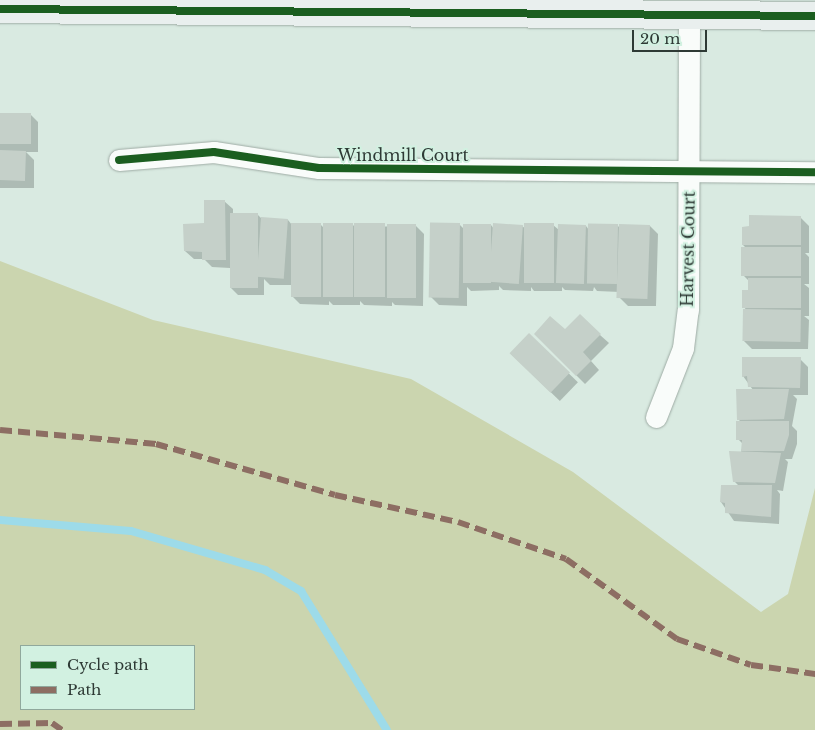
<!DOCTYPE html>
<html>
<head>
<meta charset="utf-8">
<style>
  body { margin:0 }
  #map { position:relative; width:815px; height:730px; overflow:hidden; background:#d9eae1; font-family:"Libre Baskerville",serif }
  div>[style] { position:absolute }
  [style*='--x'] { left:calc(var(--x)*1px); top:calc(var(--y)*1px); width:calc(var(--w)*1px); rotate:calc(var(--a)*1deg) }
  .green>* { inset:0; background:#cbd5af }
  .shadow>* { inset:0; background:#0003; transform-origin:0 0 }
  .stream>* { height:8px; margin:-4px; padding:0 4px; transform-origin:4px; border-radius:4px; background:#9ddbe9 }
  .building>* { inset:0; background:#c5d0c9; transform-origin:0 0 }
  .roads { filter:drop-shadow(0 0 1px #9eaba4) drop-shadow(0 0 1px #9eaba4) }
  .street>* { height:21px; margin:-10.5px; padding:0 10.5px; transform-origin:10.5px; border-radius:10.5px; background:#f9fcfa }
  .secondary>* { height:28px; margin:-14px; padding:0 14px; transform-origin:14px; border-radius:14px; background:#e9efee }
  .quiet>* { height:6px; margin-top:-3px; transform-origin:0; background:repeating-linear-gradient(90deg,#8d6e63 0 12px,transparent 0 18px) }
  .cycleway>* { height:8px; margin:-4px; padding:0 4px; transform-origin:4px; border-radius:4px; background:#1b5e20 }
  span { translate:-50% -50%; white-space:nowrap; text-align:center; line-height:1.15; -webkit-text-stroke:4px #d2f1e1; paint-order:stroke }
  .street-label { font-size:16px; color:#2e3a35 }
  .legend { position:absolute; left:20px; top:645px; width:175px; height:65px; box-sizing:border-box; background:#d2f1e1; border:1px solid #90a89c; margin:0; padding:6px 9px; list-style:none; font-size:15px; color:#2e3a35 }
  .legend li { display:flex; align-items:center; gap:10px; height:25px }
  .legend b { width:25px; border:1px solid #90a89c }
  .scale { position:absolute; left:632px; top:30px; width:75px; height:22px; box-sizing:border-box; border:2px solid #2e3a35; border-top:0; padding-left:6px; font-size:15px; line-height:18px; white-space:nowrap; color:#2e3a35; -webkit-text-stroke:4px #d2f1e1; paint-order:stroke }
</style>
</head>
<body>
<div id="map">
  <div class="green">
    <i style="clip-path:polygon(evenodd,0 261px,153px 320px,411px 379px,573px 472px,761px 612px,788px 594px,815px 488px,815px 730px,0 730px,0 261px,21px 646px,194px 646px,194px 709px,21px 709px,21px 646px)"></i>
  </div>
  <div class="shadow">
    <i style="clip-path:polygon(30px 114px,38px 122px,38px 152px,26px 152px,34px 160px,34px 188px,0 188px,0 115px)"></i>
    <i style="clip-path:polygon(224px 201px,233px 209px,233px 214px,257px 214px,262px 219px,288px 220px,292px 225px,321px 225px,324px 228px,352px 224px,355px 227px,416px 226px,424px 234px,423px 306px,395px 305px,392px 302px,392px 306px,364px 305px,360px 301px,360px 305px,333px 305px,329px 301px,329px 305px,300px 304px,292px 296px,292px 285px,270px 285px,264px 279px,264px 295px,238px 295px,230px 287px,230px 268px,212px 267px,204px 259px,194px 259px,185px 251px)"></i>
    <i style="clip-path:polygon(800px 217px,809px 226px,809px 253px,805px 253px,809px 257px,809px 284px,804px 284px,809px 288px,809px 316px,804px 316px,809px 320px,808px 349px,752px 349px,743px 340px,747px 311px,744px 307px,749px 291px,749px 281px,744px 276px,747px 249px,743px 245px)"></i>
    <i style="clip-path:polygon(459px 224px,464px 229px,491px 225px,494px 229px,522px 226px,526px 229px,553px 225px,559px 230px,586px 226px,589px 230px,617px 225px,620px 228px,650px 226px,658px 234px,656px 306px,628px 306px,620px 298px,620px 292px,597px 291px,594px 287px,593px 291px,565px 290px,562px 287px,562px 291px,534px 291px,531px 287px,531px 291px,503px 290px,499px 286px,499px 290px,471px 291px,467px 287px,467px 306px,439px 305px,431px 297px)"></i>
    <i style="clip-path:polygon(535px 334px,600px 335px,609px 343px,591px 361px,599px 370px,585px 384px)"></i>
    <i style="left:529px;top:335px;width:68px;height:26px;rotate:44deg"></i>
    <i style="clip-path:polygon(800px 359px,808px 367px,808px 395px,793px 395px,797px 399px,792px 426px,797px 431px,797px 444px,792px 459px,785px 459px,788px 462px,783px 491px,777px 490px,780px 494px,779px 524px,734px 521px,721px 502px,739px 486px,734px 481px,743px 444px,738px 439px,741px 422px,738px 419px,753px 390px,743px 376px)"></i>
  </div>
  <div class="stream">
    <i style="--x:0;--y:520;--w:131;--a:4.8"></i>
    <i style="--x:131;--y:531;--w:140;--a:16.2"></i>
    <i style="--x:265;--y:570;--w:42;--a:30.3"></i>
    <i style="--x:301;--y:591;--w:163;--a:58.3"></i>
  </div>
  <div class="building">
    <i style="left:0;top:113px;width:31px;height:31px"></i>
    <i style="left:0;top:150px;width:26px;height:30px;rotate:2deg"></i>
    <i style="clip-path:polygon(204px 200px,225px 200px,226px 260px,202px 260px,202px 252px,184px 251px,183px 224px,204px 223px)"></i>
    <i style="left:230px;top:213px;width:28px;height:75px"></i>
    <i style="clip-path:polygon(749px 215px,801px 216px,801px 245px,742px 245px,742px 227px,749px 226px)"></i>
    <i style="left:261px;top:217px;width:27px;height:60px;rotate:4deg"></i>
    <i style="left:291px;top:223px;width:30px;height:74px"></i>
    <i style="left:353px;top:223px;width:74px;height:30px;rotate:90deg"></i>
    <i style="left:354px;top:223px;width:31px;height:74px"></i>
    <i style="left:460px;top:223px;width:75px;height:30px;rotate:91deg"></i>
    <i style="left:493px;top:223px;width:30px;height:59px;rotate:4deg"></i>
    <i style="left:524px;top:223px;width:30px;height:60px"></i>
    <i style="left:387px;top:224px;width:29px;height:74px"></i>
    <i style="left:463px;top:224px;width:28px;height:59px"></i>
    <i style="left:558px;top:224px;width:28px;height:59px;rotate:2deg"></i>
    <i style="left:618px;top:224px;width:60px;height:30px;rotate:91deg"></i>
    <i style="left:619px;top:224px;width:31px;height:74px;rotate:2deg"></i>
    <i style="left:801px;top:247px;width:29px;height:60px;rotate:90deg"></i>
    <i style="clip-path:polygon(748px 278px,801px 278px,801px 308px,742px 308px,742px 290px,748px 290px)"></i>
    <i style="left:743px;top:309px;width:58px;height:32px;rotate:1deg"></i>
    <i style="clip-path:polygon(580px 314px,601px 334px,583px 352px,591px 361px,576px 376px,534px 334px,550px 316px,565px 329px)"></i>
    <i style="left:529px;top:333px;width:57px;height:28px;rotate:44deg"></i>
    <i style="clip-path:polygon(742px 357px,801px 357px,800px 388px,748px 387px,747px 376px,742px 377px)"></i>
    <i style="clip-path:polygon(736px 389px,789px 389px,784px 419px,737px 420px)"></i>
    <i style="clip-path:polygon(736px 421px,789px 421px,789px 435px,784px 451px,741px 451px,742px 440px,736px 440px)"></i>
    <i style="clip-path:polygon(729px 451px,781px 453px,775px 483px,733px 482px)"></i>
    <i style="clip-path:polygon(721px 485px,772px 485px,771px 517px,725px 513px,725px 503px,720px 502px)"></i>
  </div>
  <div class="roads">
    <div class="street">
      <i style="--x:119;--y:160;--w:95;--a:-4.8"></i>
      <i style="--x:214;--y:152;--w:106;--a:8.7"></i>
      <i style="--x:319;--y:168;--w:496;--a:0.5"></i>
      <i style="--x:656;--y:417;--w:74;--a:-68.6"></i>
      <i style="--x:683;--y:348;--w:38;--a:-83"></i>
      <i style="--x:688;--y:310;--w:295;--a:-89.8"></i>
    </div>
    <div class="secondary">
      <i style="--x:0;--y:9;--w:815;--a:0.49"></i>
    </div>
  </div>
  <div class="quiet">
    <i style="--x:0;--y:430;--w:157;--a:5.1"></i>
    <i style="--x:156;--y:444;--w:186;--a:15.9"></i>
    <i style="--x:335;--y:495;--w:126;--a:12.4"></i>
    <i style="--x:458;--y:522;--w:114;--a:18.9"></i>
    <i style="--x:566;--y:559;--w:137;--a:35.8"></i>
    <i style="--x:677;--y:639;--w:78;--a:19.4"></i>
    <i style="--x:751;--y:665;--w:65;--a:8"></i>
    <i style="--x:0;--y:724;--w:52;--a:-1.1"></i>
    <i style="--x:52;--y:723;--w:12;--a:35"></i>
  </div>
  <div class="cycleway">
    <i style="--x:0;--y:9;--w:815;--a:0.49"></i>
    <i style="--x:119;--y:160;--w:95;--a:-4.8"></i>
    <i style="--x:214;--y:152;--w:106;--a:8.7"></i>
    <i style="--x:319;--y:168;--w:496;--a:0.5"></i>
  </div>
  <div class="street-label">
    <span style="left:403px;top:155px">Windmill Court</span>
    <span style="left:688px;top:249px;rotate:-89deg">Harvest Court</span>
  </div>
  <ul class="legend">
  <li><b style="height:6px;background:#1b5e20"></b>Cycle path</li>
  <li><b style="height:6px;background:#8d6e63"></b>Path</li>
  </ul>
  <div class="scale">20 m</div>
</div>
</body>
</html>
